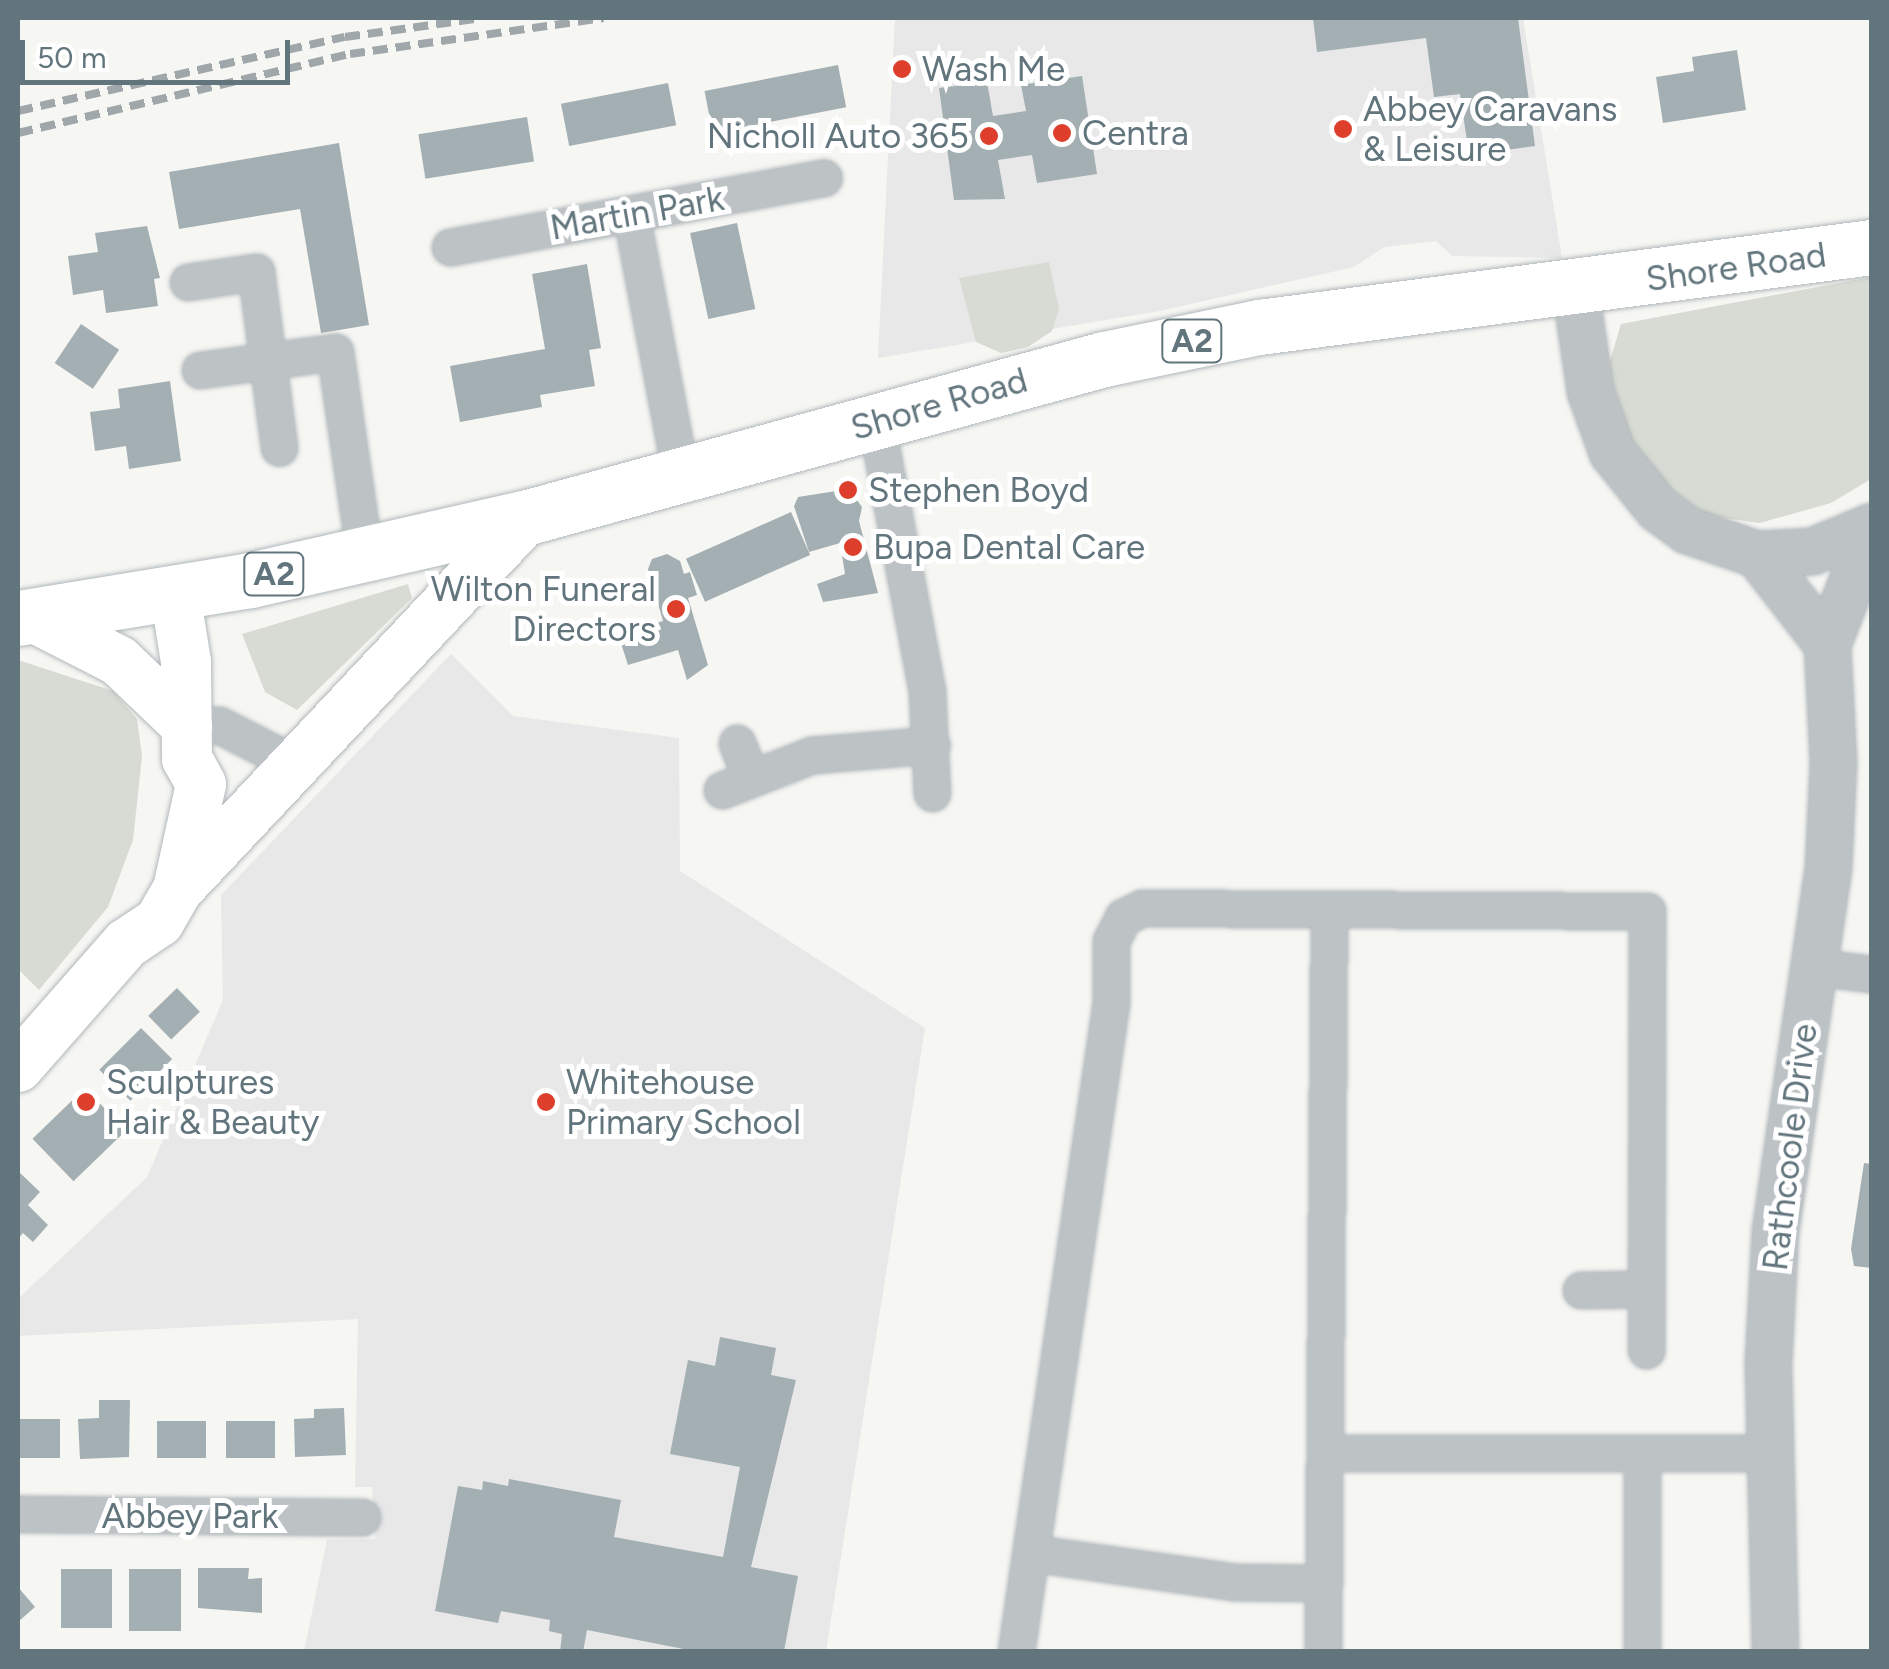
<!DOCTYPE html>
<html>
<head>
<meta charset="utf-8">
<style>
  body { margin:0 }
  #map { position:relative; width:1889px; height:1669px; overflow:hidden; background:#f6f6f3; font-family:Figtree,sans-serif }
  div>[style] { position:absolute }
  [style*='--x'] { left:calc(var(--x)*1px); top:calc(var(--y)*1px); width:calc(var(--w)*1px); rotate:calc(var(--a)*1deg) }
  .built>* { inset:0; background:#e7e8e7 }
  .green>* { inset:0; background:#d7dbd3 }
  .building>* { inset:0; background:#a4afb3; transform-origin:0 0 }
  .roads { filter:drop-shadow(0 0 2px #b0b7ba) drop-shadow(0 0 2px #b0b7ba) }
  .minor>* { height:35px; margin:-17.5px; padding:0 17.5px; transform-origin:17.5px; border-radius:17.5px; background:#bdc3c5 }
  .tertiary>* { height:45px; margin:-22.5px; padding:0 22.5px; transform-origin:22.5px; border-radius:22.5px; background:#bdc3c5 }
  .secondary>* { height:50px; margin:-25px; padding:0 25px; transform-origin:25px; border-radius:25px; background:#fff }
  .primary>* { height:55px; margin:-27.5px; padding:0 27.5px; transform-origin:27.5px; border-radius:27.5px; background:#fff }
  .rail>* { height:8px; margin-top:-4px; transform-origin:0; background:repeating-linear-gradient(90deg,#9fa7ab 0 15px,transparent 0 23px) }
  .dots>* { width:28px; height:28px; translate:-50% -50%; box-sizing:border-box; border:5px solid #fff; border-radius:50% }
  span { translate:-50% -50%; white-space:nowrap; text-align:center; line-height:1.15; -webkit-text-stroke:10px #fff; paint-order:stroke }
  .shield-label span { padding:2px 8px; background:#fff; border:2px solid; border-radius:8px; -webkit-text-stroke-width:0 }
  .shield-label { font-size:32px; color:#62757d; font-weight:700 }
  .poi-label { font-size:35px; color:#62757d }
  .left { translate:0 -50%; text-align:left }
  .right { translate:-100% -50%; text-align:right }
  .street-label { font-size:35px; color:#62757d }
  .frame { position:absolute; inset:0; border:20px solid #62757d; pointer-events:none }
  .scale { position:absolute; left:20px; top:40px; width:270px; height:45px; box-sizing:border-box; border:5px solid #62757d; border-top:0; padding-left:12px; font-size:30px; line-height:35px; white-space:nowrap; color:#62757d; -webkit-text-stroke:8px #fff; paint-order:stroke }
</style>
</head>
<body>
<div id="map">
  <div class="built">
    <i style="clip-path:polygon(895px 18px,1523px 18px,1562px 258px,1452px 256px,1436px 241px,1384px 247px,1354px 267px,1160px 311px,878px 358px)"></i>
    <i style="clip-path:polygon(451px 654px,513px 716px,679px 738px,680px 871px,925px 1028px,826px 1651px,304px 1651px,327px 1540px,375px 1539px,372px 1487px,355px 1487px,358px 1319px,18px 1336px,18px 1299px,147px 1177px,223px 1000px,221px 895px)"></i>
  </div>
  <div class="green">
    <i style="clip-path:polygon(1049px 262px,1059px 309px,1052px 331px,1028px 347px,1001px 353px,976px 342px,959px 278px)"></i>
    <i style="clip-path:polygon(1871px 277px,1871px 479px,1831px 503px,1760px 523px,1701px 515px,1646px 469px,1610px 402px,1609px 364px,1621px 324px)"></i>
    <i style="clip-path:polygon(408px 584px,412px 598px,297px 710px,265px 692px,242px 634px)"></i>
    <i style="clip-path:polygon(18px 660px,113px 691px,137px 719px,142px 756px,133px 840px,108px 907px,39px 990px,18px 969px)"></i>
  </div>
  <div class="building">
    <i style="clip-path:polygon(1313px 18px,1518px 18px,1535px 146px,1469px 155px,1460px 94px,1434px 97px,1426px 38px,1317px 52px)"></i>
    <i style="clip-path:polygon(1737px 50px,1746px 110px,1663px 123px,1656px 77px,1694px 71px,1692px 57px)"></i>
    <i style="left:838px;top:65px;width:43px;height:136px;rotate:79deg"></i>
    <i style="clip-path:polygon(1082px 76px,1097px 174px,1037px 183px,1032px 155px,998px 160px,1005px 199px,954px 200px,939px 88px,987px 82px,993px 116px,1026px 111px,1021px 85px)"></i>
    <i style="left:668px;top:83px;width:43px;height:109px;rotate:79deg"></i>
    <i style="left:527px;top:117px;width:45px;height:110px;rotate:81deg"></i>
    <i style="clip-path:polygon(339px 143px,369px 325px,321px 333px,300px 209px,179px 229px,169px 172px)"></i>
    <i style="left:737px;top:223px;width:88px;height:48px;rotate:78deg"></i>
    <i style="clip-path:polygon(147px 226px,160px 278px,154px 279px,158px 306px,106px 313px,103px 290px,73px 295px,68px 256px,98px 252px,95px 233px)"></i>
    <i style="clip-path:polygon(587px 264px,601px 348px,589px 350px,595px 386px,540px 395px,542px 407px,460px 422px,450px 366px,545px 349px,532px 274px)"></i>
    <i style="left:81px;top:324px;width:46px;height:47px;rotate:34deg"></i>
    <i style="clip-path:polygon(170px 381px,181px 461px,129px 469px,126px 446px,95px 451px,90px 412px,120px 408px,118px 389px)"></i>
    <i style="clip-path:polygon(849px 489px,862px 507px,859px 521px,878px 593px,823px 602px,817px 584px,845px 574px,840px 543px,809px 552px,794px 506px,798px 497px)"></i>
    <i style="left:791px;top:512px;width:47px;height:115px;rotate:66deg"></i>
    <i style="clip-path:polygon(667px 554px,680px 561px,684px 574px,690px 572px,697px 595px,688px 598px,708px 665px,687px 680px,678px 650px,628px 665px,618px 634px,663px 621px,648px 569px,652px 559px)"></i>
    <i style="left:177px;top:988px;width:33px;height:40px;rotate:46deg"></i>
    <i style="left:141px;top:1028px;width:44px;height:59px;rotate:45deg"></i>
    <i style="left:85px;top:1088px;width:59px;height:73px;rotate:46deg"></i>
    <i style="clip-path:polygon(1864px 1163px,1872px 1164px,1872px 1268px,1854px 1266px,1851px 1249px)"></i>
    <i style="clip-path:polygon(18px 1171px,40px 1192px,28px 1205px,48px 1225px,33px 1242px,23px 1233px,18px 1239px)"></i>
    <i style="clip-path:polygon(720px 1337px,776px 1348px,771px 1375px,796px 1380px,751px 1567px,798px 1576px,784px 1651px,699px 1652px,587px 1630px,583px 1652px,560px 1652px,562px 1634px,549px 1631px,550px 1620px,501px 1611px,498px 1623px,435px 1611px,458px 1486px,482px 1490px,483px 1481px,508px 1486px,509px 1479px,621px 1500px,614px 1537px,723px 1557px,740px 1467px,670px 1454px,688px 1360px,715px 1366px)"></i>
    <i style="clip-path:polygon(99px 1400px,130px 1400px,129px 1457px,80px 1459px,78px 1419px,99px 1418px)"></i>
    <i style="clip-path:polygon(344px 1408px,346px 1455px,295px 1457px,294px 1419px,314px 1418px,314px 1409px)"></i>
    <i style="left:60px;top:1419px;width:39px;height:42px;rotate:90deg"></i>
    <i style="left:157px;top:1421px;width:49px;height:37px"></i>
    <i style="left:275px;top:1421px;width:37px;height:49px;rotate:90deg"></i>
    <i style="clip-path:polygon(198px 1568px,249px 1568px,248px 1579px,262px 1578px,262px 1613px,198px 1608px)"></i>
    <i style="left:61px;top:1569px;width:51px;height:59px"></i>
    <i style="left:129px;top:1569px;width:52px;height:62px"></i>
    <i style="clip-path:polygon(18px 1587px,35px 1607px,18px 1622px)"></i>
  </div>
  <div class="roads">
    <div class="minor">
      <i style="--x:631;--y:214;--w:268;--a:79.2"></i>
      <i style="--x:450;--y:247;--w:380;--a:-10.5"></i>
      <i style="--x:188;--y:282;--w:69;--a:-8.4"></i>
      <i style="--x:256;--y:272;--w:177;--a:82.5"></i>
      <i style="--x:200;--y:370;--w:136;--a:-7.6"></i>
      <i style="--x:335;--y:352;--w:202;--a:81.7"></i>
      <i style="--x:876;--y:421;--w:276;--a:79.3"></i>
      <i style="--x:927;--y:692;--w:101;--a:87.2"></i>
      <i style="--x:187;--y:726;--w:32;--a:-2"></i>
      <i style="--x:219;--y:725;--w:88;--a:27.1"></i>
      <i style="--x:737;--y:743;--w:38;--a:68"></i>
      <i style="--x:722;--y:790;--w:97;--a:-21.3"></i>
      <i style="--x:812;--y:755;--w:120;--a:-4.8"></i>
      <i style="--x:1814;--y:967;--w:58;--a:6.9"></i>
      <i style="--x:1581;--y:1290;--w:64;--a:-0.9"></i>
      <i style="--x:1326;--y:1453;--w:442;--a:0"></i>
      <i style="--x:1642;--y:1455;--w:197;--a:90"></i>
      <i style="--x:18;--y:1514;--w:344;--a:0.5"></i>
      <i style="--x:1031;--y:1553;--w:205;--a:8.1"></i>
      <i style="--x:1234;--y:1582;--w:90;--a:0.6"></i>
      <i style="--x:1016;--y:1652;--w:657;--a:-81.68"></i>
      <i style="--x:1111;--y:1002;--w:61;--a:-90"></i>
      <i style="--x:1111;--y:941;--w:27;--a:-63"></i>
      <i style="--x:1123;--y:917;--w:21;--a:-25"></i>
      <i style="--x:1142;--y:908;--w:505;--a:0.34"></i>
      <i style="--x:1647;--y:911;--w:439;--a:90.1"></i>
      <i style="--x:1323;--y:1652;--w:743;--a:-89.54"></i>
    </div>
    <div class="tertiary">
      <i style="--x:1575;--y:289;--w:103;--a:81.6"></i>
      <i style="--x:1590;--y:391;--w:65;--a:70.2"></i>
      <i style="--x:1612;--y:452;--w:72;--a:51.2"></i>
      <i style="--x:1657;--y:508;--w:37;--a:36"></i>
      <i style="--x:1687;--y:530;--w:74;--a:18.9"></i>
      <i style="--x:1757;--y:554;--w:55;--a:-3.1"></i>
      <i style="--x:1812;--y:551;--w:65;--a:-22.6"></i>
      <i style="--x:1757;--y:554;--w:114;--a:52.1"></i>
      <i style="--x:1775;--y:1652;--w:289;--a:-91.4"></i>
      <i style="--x:1768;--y:1363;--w:132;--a:-87"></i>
      <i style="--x:1775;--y:1231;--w:367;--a:-81.7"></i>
      <i style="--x:1828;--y:868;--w:106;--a:-87.3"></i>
      <i style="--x:1833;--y:762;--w:118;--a:-92.9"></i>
      <i style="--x:1827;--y:644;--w:123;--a:-68.5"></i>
    </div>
    <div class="secondary">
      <i style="--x:31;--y:616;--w:99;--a:27.1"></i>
      <i style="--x:119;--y:661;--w:94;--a:43.7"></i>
      <i style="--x:182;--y:885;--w:505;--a:-46.76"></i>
      <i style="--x:18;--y:1067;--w:164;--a:-48.7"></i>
      <i style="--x:126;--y:944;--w:40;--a:-34"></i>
      <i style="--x:159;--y:922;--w:38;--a:-60"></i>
      <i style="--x:178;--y:889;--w:107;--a:-77.6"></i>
      <i style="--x:201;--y:784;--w:29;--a:-119"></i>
      <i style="--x:187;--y:759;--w:97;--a:-90.6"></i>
      <i style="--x:186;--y:662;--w:70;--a:-99.1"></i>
    </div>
    <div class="primary">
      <i style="--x:18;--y:618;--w:235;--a:-9.3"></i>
      <i style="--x:250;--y:580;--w:285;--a:-12.8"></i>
      <i style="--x:528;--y:517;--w:597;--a:-15.34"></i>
      <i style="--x:1104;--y:359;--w:158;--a:-11.7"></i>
      <i style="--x:1259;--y:327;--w:618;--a:-7.44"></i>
    </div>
  </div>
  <div class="rail">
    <i style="--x:18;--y:111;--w:335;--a:-12.8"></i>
    <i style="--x:345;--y:37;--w:138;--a:-7.9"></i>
    <i style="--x:18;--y:133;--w:341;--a:-13.4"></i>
    <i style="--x:350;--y:54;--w:256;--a:-8.1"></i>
  </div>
  <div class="dots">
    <i style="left:902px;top:69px;background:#de3f2c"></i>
    <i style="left:1343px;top:129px;background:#de3f2c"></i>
    <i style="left:1062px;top:133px;background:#de3f2c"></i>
    <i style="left:989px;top:136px;background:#de3f2c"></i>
    <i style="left:848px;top:490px;background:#de3f2c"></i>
    <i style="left:853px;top:547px;background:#de3f2c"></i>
    <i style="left:676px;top:609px;background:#de3f2c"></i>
    <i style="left:86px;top:1102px;background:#de3f2c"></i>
    <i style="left:546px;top:1102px;background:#de3f2c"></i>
  </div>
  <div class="shield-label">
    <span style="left:1192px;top:341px">A2</span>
    <span style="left:274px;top:574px">A2</span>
  </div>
  <div class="poi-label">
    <span class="left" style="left:922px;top:69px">Wash Me</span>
    <span class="left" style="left:1363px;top:129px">Abbey Caravans<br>&amp; Leisure</span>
    <span class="left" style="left:1082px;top:133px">Centra</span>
    <span class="right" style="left:969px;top:136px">Nicholl Auto 365</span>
    <span class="left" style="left:868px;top:490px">Stephen Boyd</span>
    <span class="left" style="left:873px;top:547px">Bupa Dental Care</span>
    <span class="right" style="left:656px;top:609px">Wilton Funeral<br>Directors</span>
    <span class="left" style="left:106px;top:1102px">Sculptures<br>Hair &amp; Beauty</span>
    <span class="left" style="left:566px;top:1102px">Whitehouse<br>Primary School</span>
  </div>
  <div class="street-label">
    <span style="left:637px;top:213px;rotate:-10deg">Martin Park</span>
    <span style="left:1736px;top:267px;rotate:-8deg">Shore Road</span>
    <span style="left:939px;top:404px;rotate:-16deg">Shore Road</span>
    <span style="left:1790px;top:1147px;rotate:-83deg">Rathcoole Drive</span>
    <span style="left:190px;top:1516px">Abbey Park</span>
  </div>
  <div class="frame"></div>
  <div class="scale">50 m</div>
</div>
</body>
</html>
